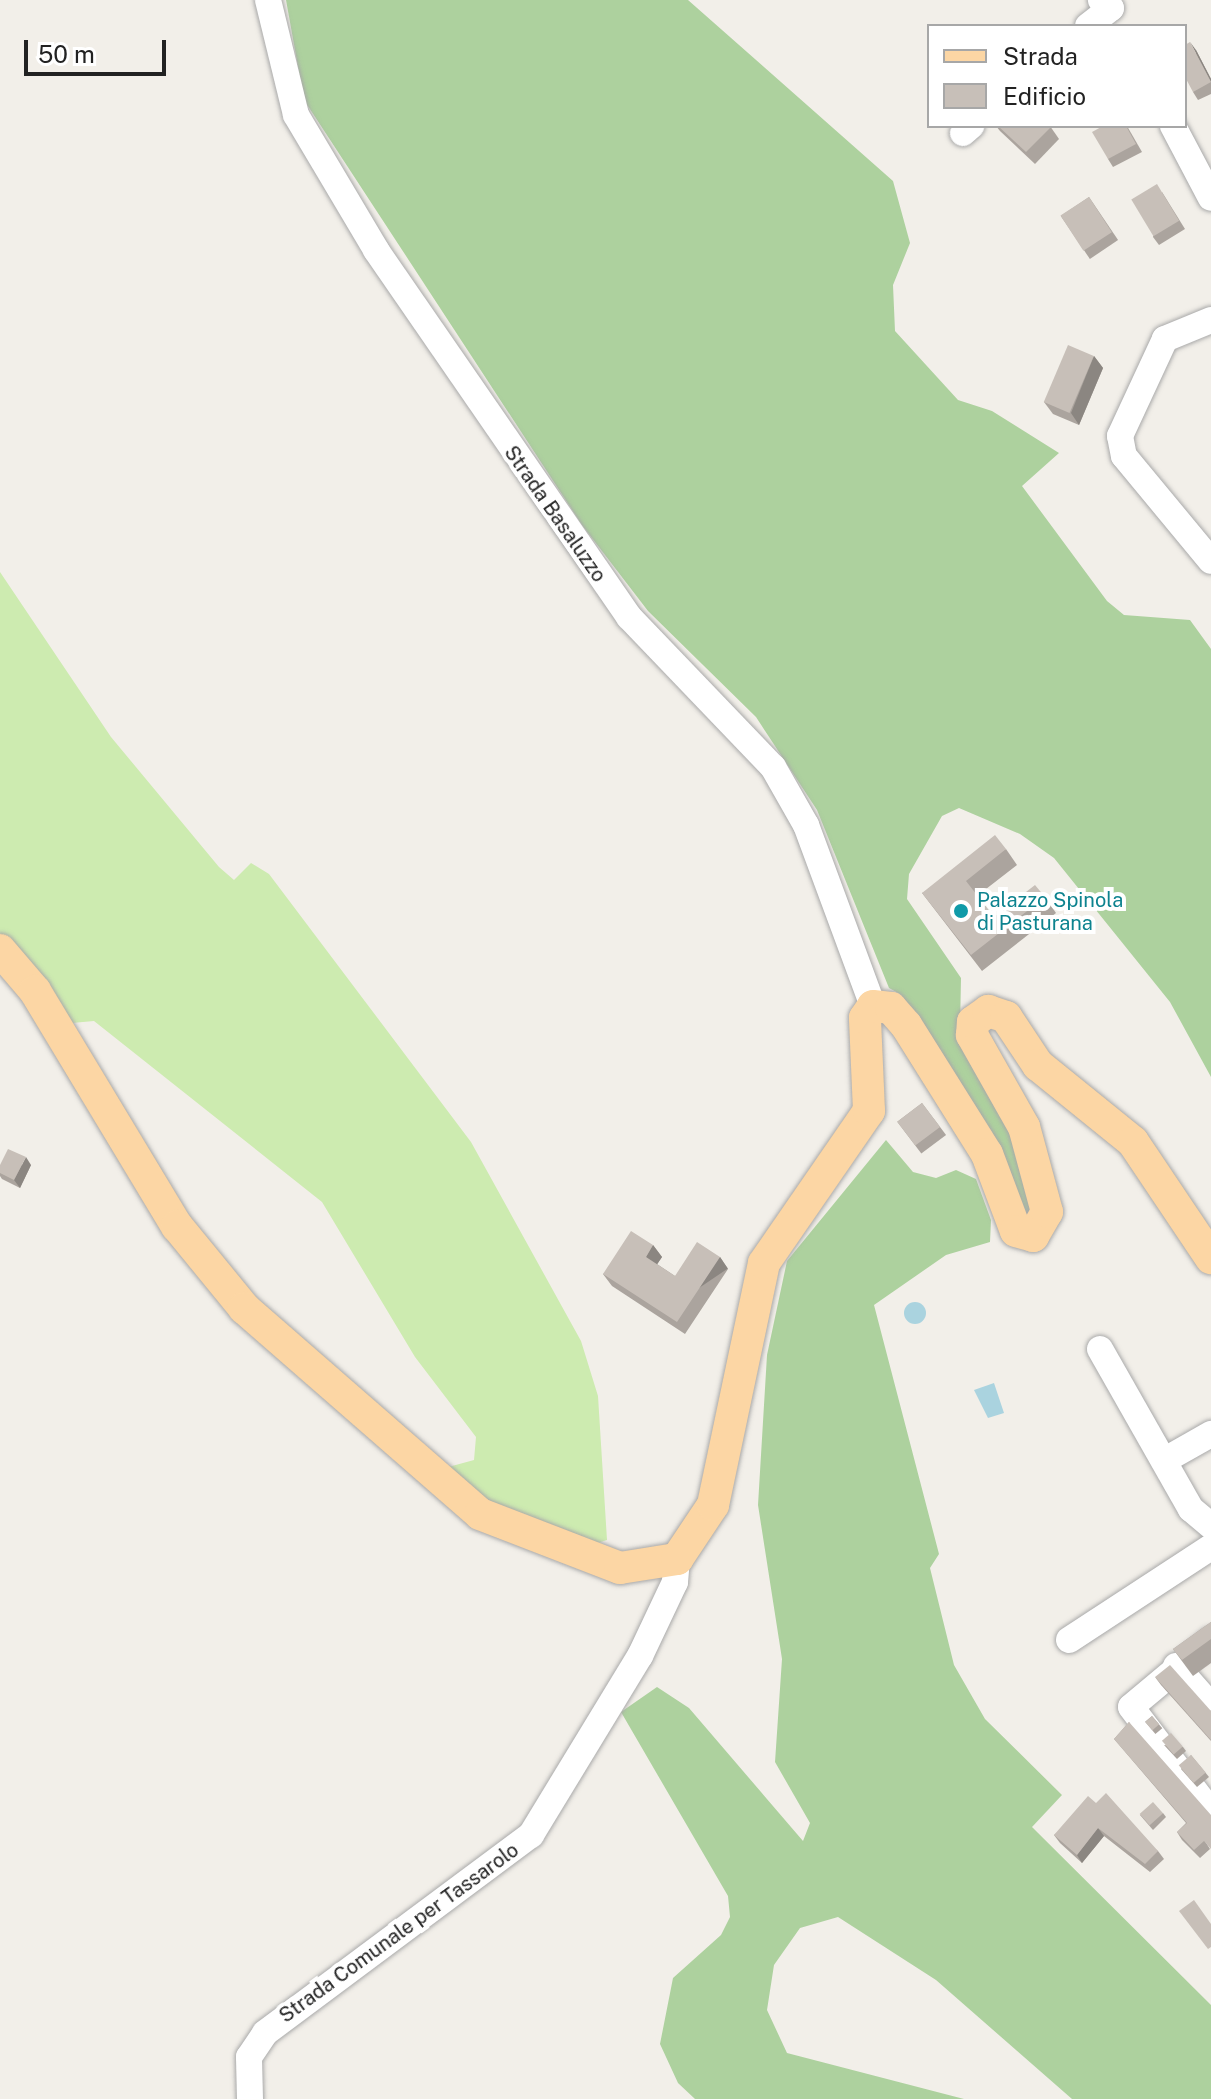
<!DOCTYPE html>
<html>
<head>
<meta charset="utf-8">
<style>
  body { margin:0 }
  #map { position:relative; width:1211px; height:2099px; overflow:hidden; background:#f2efe9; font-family:"Public Sans",sans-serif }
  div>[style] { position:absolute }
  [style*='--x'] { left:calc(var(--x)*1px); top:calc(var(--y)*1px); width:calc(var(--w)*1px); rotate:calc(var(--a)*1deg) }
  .grass>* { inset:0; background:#cdebb0 }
  .forest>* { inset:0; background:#add19e }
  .water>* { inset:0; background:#aad3df }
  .round { border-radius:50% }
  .roads { filter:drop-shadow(0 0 2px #a9a9a9) drop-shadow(0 0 2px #a9a9a9) }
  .minor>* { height:26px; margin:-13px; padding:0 13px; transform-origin:13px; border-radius:13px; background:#fff }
  .major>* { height:32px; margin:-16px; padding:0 16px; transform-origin:16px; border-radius:16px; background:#fcd6a4 }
  .wall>* { inset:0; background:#aba49e; transform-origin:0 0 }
  .shaded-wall>* { inset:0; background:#8b8681; transform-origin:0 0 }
  .building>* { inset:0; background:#c7bfb8; transform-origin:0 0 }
  .dots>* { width:22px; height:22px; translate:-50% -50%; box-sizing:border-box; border:4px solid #fff; border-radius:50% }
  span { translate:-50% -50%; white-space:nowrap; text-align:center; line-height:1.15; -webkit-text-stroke:8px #fff; paint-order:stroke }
  .street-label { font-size:20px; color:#222 }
  .culture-label { font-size:20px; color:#0d838f }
  .left { translate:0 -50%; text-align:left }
  .legend { position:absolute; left:927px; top:24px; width:260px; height:104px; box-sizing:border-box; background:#fff; border:2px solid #a7a7a7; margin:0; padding:10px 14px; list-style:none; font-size:24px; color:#222 }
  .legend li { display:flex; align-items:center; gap:16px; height:40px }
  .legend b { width:40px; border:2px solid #a7a7a7 }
  .scale { position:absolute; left:24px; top:40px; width:142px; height:36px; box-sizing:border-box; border:4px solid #222; border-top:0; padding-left:10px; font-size:24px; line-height:28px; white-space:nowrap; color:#222; -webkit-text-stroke:6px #fff; paint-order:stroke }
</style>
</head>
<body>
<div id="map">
  <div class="grass">
    <i style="clip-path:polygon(0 572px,111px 737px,219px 867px,234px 880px,251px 863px,269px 874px,471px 1142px,581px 1341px,598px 1396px,607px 1540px,591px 1545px,510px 1516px,441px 1469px,474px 1460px,476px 1437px,415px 1357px,322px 1202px,94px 1021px,72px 1023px,0 937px)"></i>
  </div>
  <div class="forest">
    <i style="clip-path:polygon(286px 0,688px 0,893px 181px,910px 243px,893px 285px,895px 331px,958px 400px,992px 411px,1059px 453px,1022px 486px,1107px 601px,1124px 615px,1190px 620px,1211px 649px,1211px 1077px,1170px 1002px,1054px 858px,1020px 834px,959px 808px,942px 816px,909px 874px,907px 899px,961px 978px,960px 1030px,1010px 1129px,1037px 1208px,1025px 1221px,968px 1100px,900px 994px,889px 988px,817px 810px,756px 717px,648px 611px,582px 525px,304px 100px)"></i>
    <i style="clip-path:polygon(886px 1140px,913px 1172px,936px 1178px,956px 1170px,976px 1179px,991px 1220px,990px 1242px,946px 1255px,874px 1305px,939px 1554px,930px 1568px,954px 1665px,985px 1719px,1062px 1795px,1032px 1827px,1211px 2005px,1211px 2099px,1072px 2099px,936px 1980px,838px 1917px,800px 1928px,774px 1965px,767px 2010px,787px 2053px,964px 2099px,695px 2099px,678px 2083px,660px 2044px,673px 1978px,721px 1935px,730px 1917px,728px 1896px,621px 1712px,657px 1687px,689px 1708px,803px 1841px,810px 1823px,775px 1762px,782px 1659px,758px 1505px,767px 1355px,787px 1261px)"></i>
  </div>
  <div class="water">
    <i class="round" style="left:904px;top:1302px;width:22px;height:22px"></i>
    <i style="clip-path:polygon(994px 1383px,1004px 1413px,988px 1418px,974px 1390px)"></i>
  </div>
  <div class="roads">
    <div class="minor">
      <i style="--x:268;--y:0;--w:118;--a:76.3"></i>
      <i style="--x:296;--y:115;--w:157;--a:59.3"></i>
      <i style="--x:376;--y:250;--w:446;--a:55.4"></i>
      <i style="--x:629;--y:617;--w:208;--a:46.2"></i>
      <i style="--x:773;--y:767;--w:67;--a:60.4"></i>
      <i style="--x:806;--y:825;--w:193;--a:69.7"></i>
      <i style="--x:1088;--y:26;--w:29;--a:-38"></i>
      <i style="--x:1111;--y:8;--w:13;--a:-141"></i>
      <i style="--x:1173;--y:126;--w:81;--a:62.2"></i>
      <i style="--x:963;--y:133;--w:11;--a:-41"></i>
      <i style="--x:1211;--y:320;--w:50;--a:157.6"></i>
      <i style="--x:1165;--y:339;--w:107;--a:114.9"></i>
      <i style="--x:1120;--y:436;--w:20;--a:79"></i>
      <i style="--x:1124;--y:456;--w:136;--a:50.4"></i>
      <i style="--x:1100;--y:1349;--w:184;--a:60.4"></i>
      <i style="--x:1191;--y:1509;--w:26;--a:40"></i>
      <i style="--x:1165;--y:1460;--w:53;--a:-29.5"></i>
      <i style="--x:1069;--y:1640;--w:170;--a:-33.2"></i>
      <i style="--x:1211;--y:1640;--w:104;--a:140.1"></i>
      <i style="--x:1131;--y:1707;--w:132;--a:52.7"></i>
      <i style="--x:1176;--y:1666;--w:53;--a:48.8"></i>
      <i style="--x:250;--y:2099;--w:42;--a:-91.4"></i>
      <i style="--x:249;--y:2057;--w:29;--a:-56"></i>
      <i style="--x:265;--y:2033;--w:332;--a:-36.7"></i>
      <i style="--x:531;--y:1835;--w:210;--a:-58.7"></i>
      <i style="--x:640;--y:1656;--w:82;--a:-64.7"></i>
      <i style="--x:675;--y:1582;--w:23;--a:-85"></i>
    </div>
    <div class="major">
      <i style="--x:0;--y:950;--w:54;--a:49.5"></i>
      <i style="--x:35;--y:991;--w:275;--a:58.9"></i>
      <i style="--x:177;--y:1226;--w:106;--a:50.7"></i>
      <i style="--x:244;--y:1308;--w:313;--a:41.1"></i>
      <i style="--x:480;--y:1514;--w:150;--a:21.1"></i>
      <i style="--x:620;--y:1568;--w:58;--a:-9"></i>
      <i style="--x:677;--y:1559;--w:65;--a:-56.3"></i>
      <i style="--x:713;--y:1505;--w:247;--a:-78.1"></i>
      <i style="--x:764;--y:1263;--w:185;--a:-55.4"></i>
      <i style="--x:869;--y:1111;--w:93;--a:-92.5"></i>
      <i style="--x:865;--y:1018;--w:14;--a:-56"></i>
      <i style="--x:873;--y:1006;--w:18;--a:6"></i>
      <i style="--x:891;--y:1008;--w:23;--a:49"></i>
      <i style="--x:906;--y:1025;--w:152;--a:57.9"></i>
      <i style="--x:987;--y:1154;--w:82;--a:69.4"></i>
      <i style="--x:1016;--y:1231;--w:18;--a:16"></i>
      <i style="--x:1033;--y:1236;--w:28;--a:-60"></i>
      <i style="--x:1047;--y:1212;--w:88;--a:-105.1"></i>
      <i style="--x:1024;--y:1127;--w:106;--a:-119.5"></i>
      <i style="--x:972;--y:1035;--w:13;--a:-86"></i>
      <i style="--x:973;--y:1022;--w:19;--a:-36"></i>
      <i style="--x:988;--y:1011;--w:19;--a:18"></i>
      <i style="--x:1006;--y:1017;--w:58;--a:56.3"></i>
      <i style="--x:1038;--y:1065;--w:122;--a:39"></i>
      <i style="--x:1133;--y:1142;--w:140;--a:56.1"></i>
    </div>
  </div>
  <div class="wall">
    <i style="clip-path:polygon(1196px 50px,1211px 79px,1211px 94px,1198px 100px,1193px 92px)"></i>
    <i style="clip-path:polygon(996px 126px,1050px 126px,1059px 139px,1035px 164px,1000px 131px)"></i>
    <i style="clip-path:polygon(1103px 126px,1127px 126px,1142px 152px,1113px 167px,1108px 159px)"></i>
    <i style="clip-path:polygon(1162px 192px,1185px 229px,1159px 245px,1153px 237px)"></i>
    <i style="left:1089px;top:197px;width:52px;height:34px;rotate:56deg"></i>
    <i style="clip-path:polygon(1094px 356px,1103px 368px,1079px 425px,1053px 414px,1044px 402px)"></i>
    <i style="clip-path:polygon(1006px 849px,1017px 865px,977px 896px,994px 917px,1045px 897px,1056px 913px,982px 971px,922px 893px)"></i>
    <i style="left:922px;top:1103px;width:40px;height:31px;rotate:53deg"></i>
    <i style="clip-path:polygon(0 1165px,31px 1165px,20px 1188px,2px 1179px,0 1176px)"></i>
    <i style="clip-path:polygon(653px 1245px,662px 1257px,657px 1264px,675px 1276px,720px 1257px,728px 1269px,685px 1334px,612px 1286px,603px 1274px)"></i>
    <i style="clip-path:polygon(1211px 1622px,1211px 1663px,1193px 1676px,1173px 1649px)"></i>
    <i style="clip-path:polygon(1155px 1677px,1211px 1711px,1211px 1741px,1161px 1685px)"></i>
    <i style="left:1152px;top:1716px;width:16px;height:9px;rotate:50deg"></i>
    <i style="clip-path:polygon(1129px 1722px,1210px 1849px,1200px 1858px,1182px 1840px,1177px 1832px,1186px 1823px,1114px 1739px)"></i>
    <i style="clip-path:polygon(1164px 1745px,1183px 1747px,1186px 1751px,1177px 1759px)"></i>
    <i style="clip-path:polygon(1191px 1755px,1209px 1777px,1197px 1787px,1181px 1769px)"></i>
    <i style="clip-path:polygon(1096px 1803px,1158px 1851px,1164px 1859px,1150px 1872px,1104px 1836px,1082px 1863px,1060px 1843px,1054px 1835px)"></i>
    <i style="clip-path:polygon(1163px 1813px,1166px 1817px,1153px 1830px,1140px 1815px)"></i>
  </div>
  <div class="shaded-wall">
    <i style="clip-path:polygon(1190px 42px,1196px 50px,1211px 79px,1211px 82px)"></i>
    <i style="clip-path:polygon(1094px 356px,1103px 368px,1079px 425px,1071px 413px)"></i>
    <i style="clip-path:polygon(26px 1157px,31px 1165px,20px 1188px,14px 1180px)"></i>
    <i style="clip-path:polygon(653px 1245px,662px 1257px,654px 1269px,646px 1257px)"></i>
    <i style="left:720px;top:1257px;width:14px;height:78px;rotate:56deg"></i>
    <i style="clip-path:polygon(1098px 1828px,1104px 1836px,1082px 1863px,1077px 1855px)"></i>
  </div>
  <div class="building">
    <i style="clip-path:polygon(1190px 42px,1211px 82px,1193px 92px,1185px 77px,1185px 45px)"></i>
    <i style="clip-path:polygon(998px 126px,1050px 126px,1051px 127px,1026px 152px)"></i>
    <i style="clip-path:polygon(1103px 126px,1126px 126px,1136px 144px,1108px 159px,1092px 132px)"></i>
    <i style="left:1157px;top:184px;width:43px;height:30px;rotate:59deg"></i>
    <i style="left:1089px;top:197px;width:42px;height:34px;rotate:57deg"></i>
    <i style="left:1068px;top:345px;width:28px;height:62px;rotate:23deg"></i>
    <i style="clip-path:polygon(995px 835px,1006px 849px,966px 881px,994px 917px,1035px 885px,1045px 897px,971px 955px,922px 893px)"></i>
    <i style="left:922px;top:1103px;width:30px;height:31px;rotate:53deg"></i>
    <i style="clip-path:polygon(8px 1149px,26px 1157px,14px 1180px,0 1173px,0 1165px)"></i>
    <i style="clip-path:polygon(631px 1231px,653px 1245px,646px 1257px,675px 1276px,697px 1242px,720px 1257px,677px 1322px,603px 1274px)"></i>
    <i style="clip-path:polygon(1211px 1622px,1211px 1639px,1182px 1660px,1173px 1649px)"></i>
    <i style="clip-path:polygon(1170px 1665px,1211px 1711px,1211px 1740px,1155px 1677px)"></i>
    <i style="left:1152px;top:1716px;width:11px;height:9px;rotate:49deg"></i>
    <i style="clip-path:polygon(1129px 1722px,1211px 1815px,1211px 1849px,1204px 1841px,1194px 1850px,1177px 1832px,1187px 1823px,1114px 1739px)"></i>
    <i style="left:1171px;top:1733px;width:18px;height:12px;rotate:49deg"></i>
    <i style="left:1191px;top:1755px;width:23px;height:16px;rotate:50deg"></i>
    <i style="clip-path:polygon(1106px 1793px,1158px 1851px,1145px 1864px,1098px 1828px,1077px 1855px,1054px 1835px,1088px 1796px,1096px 1803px)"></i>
    <i style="left:1153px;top:1802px;width:15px;height:18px;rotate:48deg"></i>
    <i style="clip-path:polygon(1194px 1900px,1211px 1924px,1211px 1947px,1208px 1949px,1179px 1911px)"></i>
  </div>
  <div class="dots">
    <i style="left:961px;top:911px;background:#0f9aa8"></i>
  </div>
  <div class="street-label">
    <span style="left:555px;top:514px;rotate:55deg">Strada Basaluzzo</span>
    <span style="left:399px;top:1933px;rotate:-36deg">Strada Comunale per Tassarolo</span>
  </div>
  <div class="culture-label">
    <span class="left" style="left:977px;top:912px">Palazzo Spinola<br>di Pasturana</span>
  </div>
  <ul class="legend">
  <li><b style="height:10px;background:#fcd6a4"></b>Strada</li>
  <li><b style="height:22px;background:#c7bfb8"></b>Edificio</li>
  </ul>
  <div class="scale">50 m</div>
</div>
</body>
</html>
